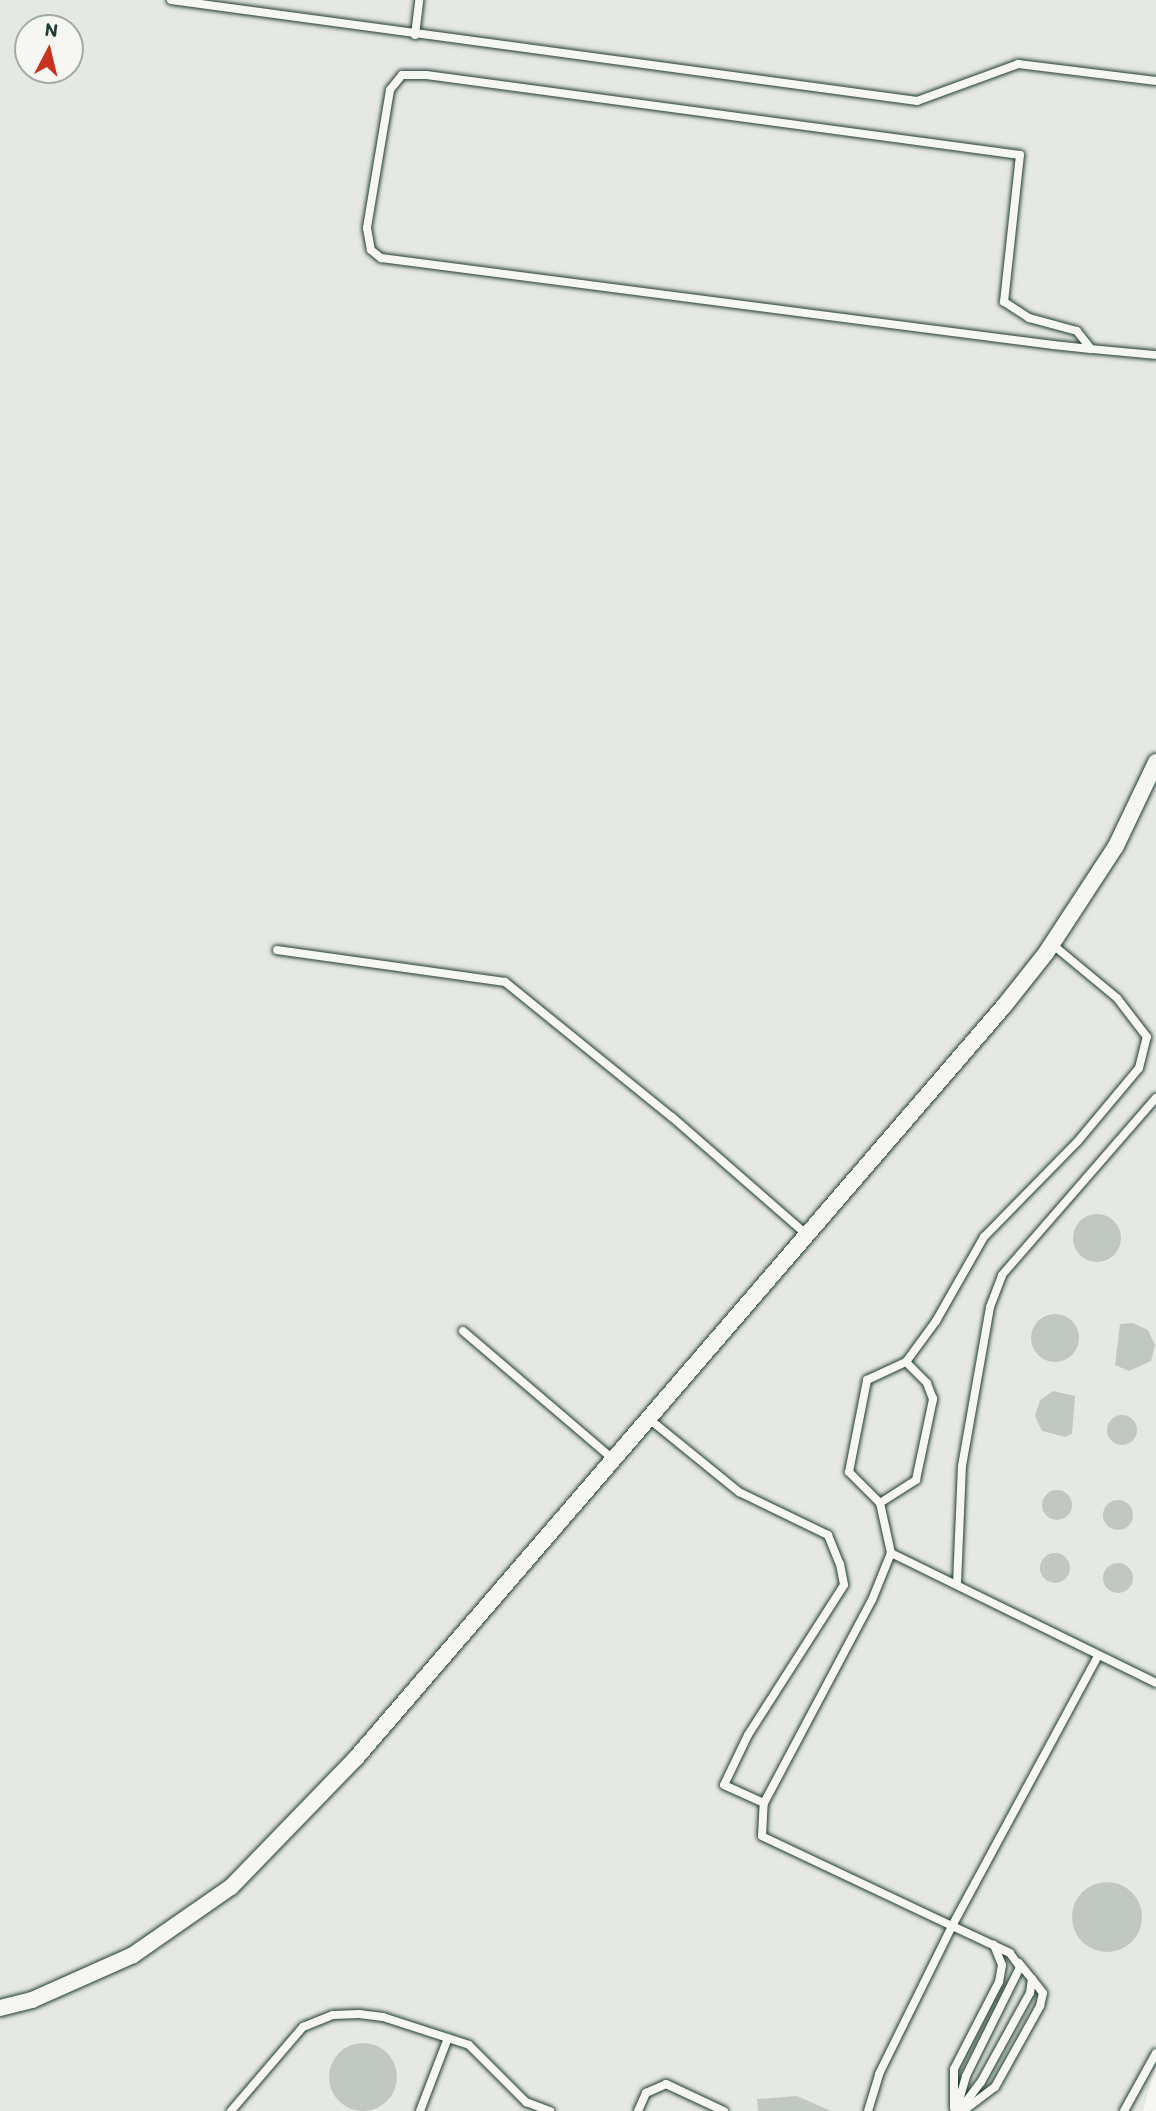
<!DOCTYPE html>
<html>
<head>
<meta charset="utf-8">
<style>
  body { margin:0 }
  #map { position:relative; width:1156px; height:2111px; overflow:hidden; background:#f6f6f2; font-family:Itim,sans-serif }
  div>[style] { position:absolute }
  [style*='--x'] { left:calc(var(--x)*1px); top:calc(var(--y)*1px); width:calc(var(--w)*1px); rotate:calc(var(--a)*1deg) }
  .built>* { inset:0; background:#e6e8e4 }
  .building>* { inset:0; background:#c1c8c3 }
  .round { border-radius:50% }
  .roads { filter:drop-shadow(0 0 2px #1f3d34) drop-shadow(0 0 2px #1f3d34) }
  .service>* { height:8px; margin:-4px; padding:0 4px; transform-origin:4px; border-radius:4px; background:#f6f6f2 }
  .minor>* { height:16px; margin:-8px; padding:0 8px; transform-origin:8px; border-radius:8px; background:#f6f6f2 }
  span { translate:-50% -50%; white-space:nowrap; text-align:center; line-height:1.15; -webkit-text-stroke:5px #f6f6f2; paint-order:stroke }
  .north { position:absolute; left:14px; top:14px; width:70px; height:70px; box-sizing:border-box; background:#f6f6f2; border:2px solid #a0aca6; border-radius:50%; rotate:7deg; font-size:19px; font-weight:700; line-height:28px; text-align:center; color:#1f3d34 }
  .north::after { content:''; display:block; margin:auto; width:24px; height:32px; background:#c8321e; clip-path:polygon(50% 0,100% 100%,50% 72%,0 100%) }
</style>
</head>
<body>
<div id="map">
  <div class="built">
    <i style="clip-path:polygon(evenodd,0 0,1156px 0,1156px 2065px,1143px 2111px,0 2111px,0 0,28px 28px,70px 28px,70px 70px,28px 70px,28px 28px)"></i>
  </div>
  <div class="building">
    <i class="round" style="left:1073px;top:1214px;width:48px;height:48px"></i>
    <i class="round" style="left:1031px;top:1314px;width:48px;height:48px"></i>
    <i style="clip-path:polygon(1133px 1323px,1148px 1330px,1155px 1345px,1151px 1361px,1129px 1371px,1115px 1365px,1120px 1324px)"></i>
    <i style="clip-path:polygon(1053px 1391px,1075px 1396px,1072px 1434px,1065px 1437px,1042px 1431px,1035px 1416px,1040px 1400px)"></i>
    <i class="round" style="left:1107px;top:1415px;width:30px;height:30px"></i>
    <i class="round" style="left:1042px;top:1490px;width:30px;height:30px"></i>
    <i class="round" style="left:1103px;top:1500px;width:30px;height:30px"></i>
    <i class="round" style="left:1040px;top:1553px;width:30px;height:30px"></i>
    <i class="round" style="left:1103px;top:1563px;width:30px;height:30px"></i>
    <i class="round" style="left:1072px;top:1882px;width:70px;height:70px"></i>
    <i class="round" style="left:329px;top:2043px;width:68px;height:68px"></i>
    <i style="clip-path:polygon(797px 2096px,831px 2111px,758px 2111px,757px 2099px)"></i>
  </div>
  <div class="roads">
    <div class="service">
      <i style="--x:171;--y:0;--w:753;--a:7.71"></i>
      <i style="--x:917;--y:101;--w:108;--a:-20.1"></i>
      <i style="--x:1018;--y:64;--w:139;--a:7"></i>
      <i style="--x:415;--y:35;--w:35;--a:-83"></i>
      <i style="--x:1091;--y:349;--w:23;--a:-128"></i>
      <i style="--x:1077;--y:331;--w:50;--a:-164.8"></i>
      <i style="--x:1029;--y:318;--w:30;--a:-147"></i>
      <i style="--x:1004;--y:302;--w:148;--a:-83.8"></i>
      <i style="--x:1020;--y:155;--w:599;--a:-172.33"></i>
      <i style="--x:426;--y:75;--w:24;--a:180"></i>
      <i style="--x:402;--y:75;--w:19;--a:129"></i>
      <i style="--x:390;--y:90;--w:140;--a:99.5"></i>
      <i style="--x:367;--y:228;--w:22;--a:80"></i>
      <i style="--x:371;--y:250;--w:13;--a:39"></i>
      <i style="--x:381;--y:258;--w:678;--a:7.38"></i>
      <i style="--x:1053;--y:345;--w:38;--a:6"></i>
      <i style="--x:1091;--y:349;--w:65;--a:5.3"></i>
      <i style="--x:277;--y:950;--w:230;--a:8"></i>
      <i style="--x:505;--y:982;--w:215;--a:39"></i>
      <i style="--x:672;--y:1117;--w:178;--a:41.1"></i>
      <i style="--x:463;--y:1331;--w:197;--a:40.5"></i>
      <i style="--x:649;--y:1419;--w:116;--a:39"></i>
      <i style="--x:739;--y:1492;--w:99;--a:25.8"></i>
      <i style="--x:828;--y:1535;--w:31;--a:68"></i>
      <i style="--x:840;--y:1564;--w:21;--a:79"></i>
      <i style="--x:844;--y:1585;--w:178;--a:122.6"></i>
      <i style="--x:748;--y:1735;--w:55;--a:115.6"></i>
      <i style="--x:724;--y:1785;--w:44;--a:24.2"></i>
      <i style="--x:880;--y:1503;--w:43;--a:-32.6"></i>
      <i style="--x:916;--y:1480;--w:83;--a:-78.1"></i>
      <i style="--x:933;--y:1399;--w:17;--a:-111"></i>
      <i style="--x:927;--y:1383;--w:30;--a:-135"></i>
      <i style="--x:891;--y:1553;--w:51;--a:-102.4"></i>
      <i style="--x:880;--y:1503;--w:44;--a:-135"></i>
      <i style="--x:849;--y:1472;--w:94;--a:-78.9"></i>
      <i style="--x:867;--y:1380;--w:43;--a:-24.8"></i>
      <i style="--x:906;--y:1362;--w:51;--a:-53.8"></i>
      <i style="--x:936;--y:1321;--w:97;--a:-60.3"></i>
      <i style="--x:984;--y:1237;--w:134;--a:-45.6"></i>
      <i style="--x:1078;--y:1141;--w:95;--a:-50.1"></i>
      <i style="--x:1139;--y:1068;--w:32;--a:-76"></i>
      <i style="--x:1147;--y:1037;--w:49;--a:-127.6"></i>
      <i style="--x:1117;--y:998;--w:85;--a:-140.3"></i>
      <i style="--x:957;--y:1584;--w:118;--a:-87.6"></i>
      <i style="--x:962;--y:1466;--w:161;--a:-80"></i>
      <i style="--x:990;--y:1307;--w:34;--a:-69"></i>
      <i style="--x:1002;--y:1275;--w:235;--a:-49"></i>
      <i style="--x:954;--y:2108;--w:39;--a:-90"></i>
      <i style="--x:954;--y:2069;--w:98;--a:-62.7"></i>
      <i style="--x:999;--y:1982;--w:17;--a:-80"></i>
      <i style="--x:1002;--y:1965;--w:22;--a:-112"></i>
      <i style="--x:231;--y:2111;--w:111;--a:-49.4"></i>
      <i style="--x:303;--y:2027;--w:32;--a:-22"></i>
      <i style="--x:333;--y:2015;--w:26;--a:-2"></i>
      <i style="--x:359;--y:2014;--w:24;--a:7"></i>
      <i style="--x:383;--y:2017;--w:90;--a:18"></i>
      <i style="--x:469;--y:2045;--w:81;--a:45"></i>
      <i style="--x:526;--y:2102;--w:26;--a:21"></i>
      <i style="--x:420;--y:2111;--w:78;--a:-69"></i>
      <i style="--x:638;--y:2111;--w:20;--a:-66"></i>
      <i style="--x:646;--y:2093;--w:22;--a:-24"></i>
      <i style="--x:666;--y:2084;--w:64;--a:25"></i>
      <i style="--x:868;--y:2111;--w:39;--a:-73"></i>
      <i style="--x:879;--y:2074;--w:165;--a:-63.7"></i>
      <i style="--x:952;--y:1926;--w:210;--a:-154.7"></i>
      <i style="--x:762;--y:1836;--w:33;--a:-87"></i>
      <i style="--x:764;--y:1803;--w:230;--a:-62"></i>
      <i style="--x:872;--y:1600;--w:51;--a:-68"></i>
      <i style="--x:891;--y:1553;--w:295;--a:26.1"></i>
      <i style="--x:956;--y:2111;--w:36;--a:-74"></i>
      <i style="--x:966;--y:2076;--w:122;--a:-63.6"></i>
      <i style="--x:1020;--y:1967;--w:17;--a:-126"></i>
      <i style="--x:1010;--y:1953;--w:64;--a:-155"></i>
      <i style="--x:952;--y:1926;--w:307;--a:-61.6"></i>
      <i style="--x:959;--y:2111;--w:36;--a:-53"></i>
      <i style="--x:981;--y:2082;--w:102;--a:-61.2"></i>
      <i style="--x:1030;--y:1993;--w:14;--a:-82"></i>
      <i style="--x:1032;--y:1979;--w:21;--a:-129"></i>
      <i style="--x:963;--y:2111;--w:40;--a:-37"></i>
      <i style="--x:995;--y:2087;--w:93;--a:-60.9"></i>
      <i style="--x:1040;--y:2006;--w:13;--a:-77"></i>
      <i style="--x:1043;--y:1993;--w:18;--a:-128"></i>
      <i style="--x:1124;--y:2111;--w:66;--a:-61.1"></i>
    </div>
    <div class="minor">
      <i style="--x:0;--y:2008;--w:33;--a:-14"></i>
      <i style="--x:32;--y:2000;--w:111;--a:-24"></i>
      <i style="--x:133;--y:1955;--w:119;--a:-34.8"></i>
      <i style="--x:231;--y:1887;--w:180;--a:-45.9"></i>
      <i style="--x:356;--y:1758;--w:993;--a:-49.25"></i>
      <i style="--x:1004;--y:1006;--w:68;--a:-51.6"></i>
      <i style="--x:1046;--y:953;--w:128;--a:-56.8"></i>
      <i style="--x:1116;--y:846;--w:93;--a:-64.5"></i>
    </div>
  </div>
  <div class="north">N</div>
</div>
</body>
</html>
